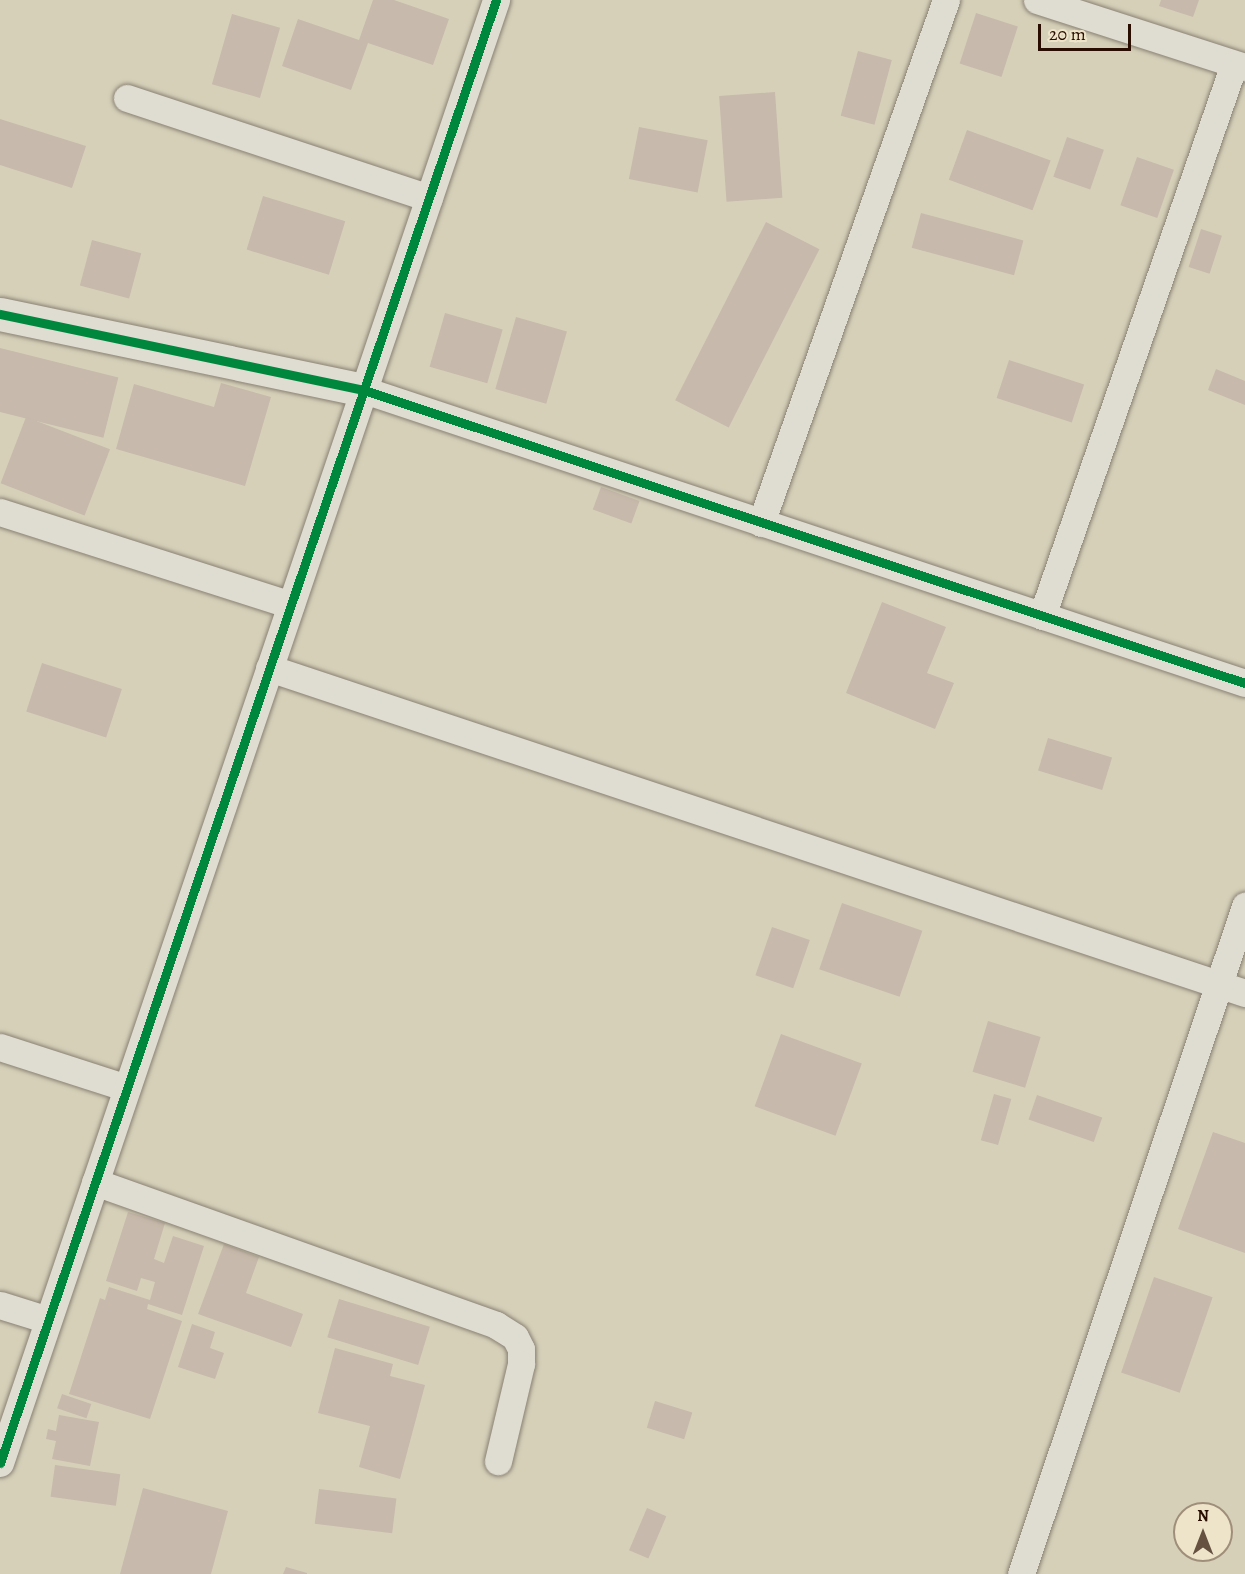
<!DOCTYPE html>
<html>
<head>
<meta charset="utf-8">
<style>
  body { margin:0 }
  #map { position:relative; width:1245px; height:1574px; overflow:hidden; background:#d6d0b9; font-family:Alegreya,serif }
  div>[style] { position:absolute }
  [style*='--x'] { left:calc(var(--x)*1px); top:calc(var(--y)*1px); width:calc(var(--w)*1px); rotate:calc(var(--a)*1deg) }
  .building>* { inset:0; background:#c7b9ab; transform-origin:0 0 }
  .roads { filter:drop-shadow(0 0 2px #898173) drop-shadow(0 0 2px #898173) }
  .minor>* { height:27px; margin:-13.5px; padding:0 13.5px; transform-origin:13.5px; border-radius:13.5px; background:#dfdcd1 }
  .tertiary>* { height:33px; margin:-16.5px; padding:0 16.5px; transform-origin:16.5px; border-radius:16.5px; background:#dfdcd1 }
  .cycleway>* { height:9px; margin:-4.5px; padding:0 4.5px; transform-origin:4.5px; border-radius:4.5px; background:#00873e }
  span { translate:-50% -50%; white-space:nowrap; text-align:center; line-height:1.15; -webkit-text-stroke:4.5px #ede4c9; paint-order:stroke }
  .north { position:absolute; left:1173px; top:1502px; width:60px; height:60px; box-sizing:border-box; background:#ede4c9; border:2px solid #9f8e79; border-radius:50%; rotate:0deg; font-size:16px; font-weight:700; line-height:24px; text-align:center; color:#290d01 }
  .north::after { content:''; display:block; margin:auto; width:21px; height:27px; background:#665141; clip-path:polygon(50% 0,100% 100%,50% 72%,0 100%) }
  .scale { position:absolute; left:1038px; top:24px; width:93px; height:27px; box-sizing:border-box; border:3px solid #290d01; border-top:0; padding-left:8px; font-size:18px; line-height:21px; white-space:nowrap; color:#290d01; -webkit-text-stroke:4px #ede4c9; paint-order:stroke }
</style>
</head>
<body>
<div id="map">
  <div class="building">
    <i style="clip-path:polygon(373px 0,394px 0,449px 19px,433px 65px,368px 43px,351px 90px,282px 66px,298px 19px,359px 40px)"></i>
    <i style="clip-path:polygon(1161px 0,1199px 0,1193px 17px,1159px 6px)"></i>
    <i style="left:976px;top:13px;width:44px;height:53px;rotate:18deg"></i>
    <i style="left:232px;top:14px;width:50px;height:73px;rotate:16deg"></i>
    <i style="left:858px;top:51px;width:35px;height:67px;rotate:15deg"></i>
    <i style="left:775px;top:92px;width:106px;height:56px;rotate:86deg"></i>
    <i style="clip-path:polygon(0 119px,86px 146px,72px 188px,0 165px)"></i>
    <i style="left:639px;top:127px;width:70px;height:53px;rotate:11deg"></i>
    <i style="left:967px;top:130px;width:89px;height:53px;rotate:20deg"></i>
    <i style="left:1067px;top:137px;width:39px;height:42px;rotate:19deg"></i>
    <i style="left:1137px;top:157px;width:39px;height:51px;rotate:19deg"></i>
    <i style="left:263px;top:196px;width:86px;height:56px;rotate:17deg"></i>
    <i style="left:921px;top:213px;width:106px;height:36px;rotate:15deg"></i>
    <i style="left:766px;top:222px;width:60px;height:200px;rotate:27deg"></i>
    <i style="left:1201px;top:229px;width:22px;height:40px;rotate:18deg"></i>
    <i style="left:92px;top:240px;width:51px;height:47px;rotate:15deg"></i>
    <i style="left:445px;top:313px;width:60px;height:56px;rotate:16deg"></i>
    <i style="left:516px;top:317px;width:53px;height:75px;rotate:16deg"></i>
    <i style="left:0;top:348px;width:122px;height:62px;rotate:14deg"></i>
    <i style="left:1009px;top:360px;width:79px;height:40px;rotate:18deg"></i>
    <i style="clip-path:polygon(1216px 369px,1245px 381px,1245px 405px,1208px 390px)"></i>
    <i style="clip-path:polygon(221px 383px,271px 397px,245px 486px,116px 449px,134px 384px,214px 407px)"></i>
    <i style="left:26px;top:417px;width:90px;height:71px;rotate:21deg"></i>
    <i style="left:601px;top:487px;width:41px;height:24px;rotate:20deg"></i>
    <i style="clip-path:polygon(882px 602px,946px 627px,927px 673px,954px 683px,935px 729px,846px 693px)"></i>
    <i style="left:42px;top:663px;width:84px;height:51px;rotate:18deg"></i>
    <i style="left:1048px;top:738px;width:67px;height:34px;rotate:17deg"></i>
    <i style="left:842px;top:903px;width:85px;height:70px;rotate:19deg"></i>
    <i style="left:772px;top:927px;width:40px;height:51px;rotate:19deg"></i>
    <i style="left:988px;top:1021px;width:55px;height:53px;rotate:17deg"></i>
    <i style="left:781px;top:1034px;width:86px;height:77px;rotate:20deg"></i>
    <i style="left:994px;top:1094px;width:18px;height:48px;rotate:16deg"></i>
    <i style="left:1037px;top:1095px;width:69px;height:26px;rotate:19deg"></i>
    <i style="clip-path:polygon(1213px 1132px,1245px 1143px,1245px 1253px,1178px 1229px)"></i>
    <i style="clip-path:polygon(128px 1212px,165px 1223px,154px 1259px,164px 1263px,173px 1236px,204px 1246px,182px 1315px,148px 1304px,147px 1309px,182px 1321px,150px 1419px,69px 1394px,100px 1298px,105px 1300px,109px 1287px,150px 1300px,155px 1282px,141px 1278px,137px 1291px,106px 1281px)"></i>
    <i style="clip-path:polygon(224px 1244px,259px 1257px,246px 1293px,303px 1314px,291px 1347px,198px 1314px)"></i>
    <i style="left:1154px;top:1277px;width:62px;height:101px;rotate:19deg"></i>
    <i style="left:339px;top:1299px;width:95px;height:40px;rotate:17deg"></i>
    <i style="clip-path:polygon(192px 1324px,215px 1332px,210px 1348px,224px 1353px,215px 1379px,178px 1367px)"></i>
    <i style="clip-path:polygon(335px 1348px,393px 1364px,390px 1376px,425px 1385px,400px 1479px,359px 1467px,370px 1426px,318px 1413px)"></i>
    <i style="left:62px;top:1394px;width:31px;height:15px;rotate:19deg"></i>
    <i style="left:655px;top:1401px;width:39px;height:28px;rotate:17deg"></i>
    <i style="clip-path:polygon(59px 1415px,99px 1422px,90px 1466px,52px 1459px,56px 1441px,46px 1439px,48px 1429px,56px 1431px)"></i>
    <i style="left:55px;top:1465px;width:66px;height:32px;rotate:8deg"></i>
    <i style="clip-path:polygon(143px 1488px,228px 1511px,211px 1574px,120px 1574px)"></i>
    <i style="left:319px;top:1489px;width:78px;height:35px;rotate:7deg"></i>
    <i style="left:647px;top:1508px;width:21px;height:46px;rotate:23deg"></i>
    <i style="clip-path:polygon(286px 1567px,307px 1573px,307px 1574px,283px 1574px)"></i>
  </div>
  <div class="roads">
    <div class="minor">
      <i style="--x:1037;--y:0;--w:219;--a:17.9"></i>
      <i style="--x:127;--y:98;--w:318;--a:18.3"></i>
      <i style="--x:364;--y:390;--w:928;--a:18.4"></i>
      <i style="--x:0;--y:512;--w:305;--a:17.7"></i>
      <i style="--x:761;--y:523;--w:555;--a:-70.52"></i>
      <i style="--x:1042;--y:616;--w:584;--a:-70.82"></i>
      <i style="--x:269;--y:668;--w:1029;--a:18.42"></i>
      <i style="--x:0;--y:1047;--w:133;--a:17.9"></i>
      <i style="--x:95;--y:1182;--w:426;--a:19.6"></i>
      <i style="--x:496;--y:1325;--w:22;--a:32"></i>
      <i style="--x:515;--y:1337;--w:13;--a:63"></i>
      <i style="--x:521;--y:1349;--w:15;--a:90"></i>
      <i style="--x:521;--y:1364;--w:100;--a:103.3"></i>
      <i style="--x:0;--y:1305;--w:50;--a:17.4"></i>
      <i style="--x:0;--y:1463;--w:1545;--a:-71.27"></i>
      <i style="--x:1021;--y:1574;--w:705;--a:-71.46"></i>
    </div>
    <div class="tertiary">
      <i style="--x:0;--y:314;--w:372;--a:11.8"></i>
    </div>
  </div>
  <div class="cycleway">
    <i style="--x:0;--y:314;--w:372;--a:11.8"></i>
    <i style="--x:364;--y:390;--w:928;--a:18.4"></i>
    <i style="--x:0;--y:1463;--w:1545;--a:-71.27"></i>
  </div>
  <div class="north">N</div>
  <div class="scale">20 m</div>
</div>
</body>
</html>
